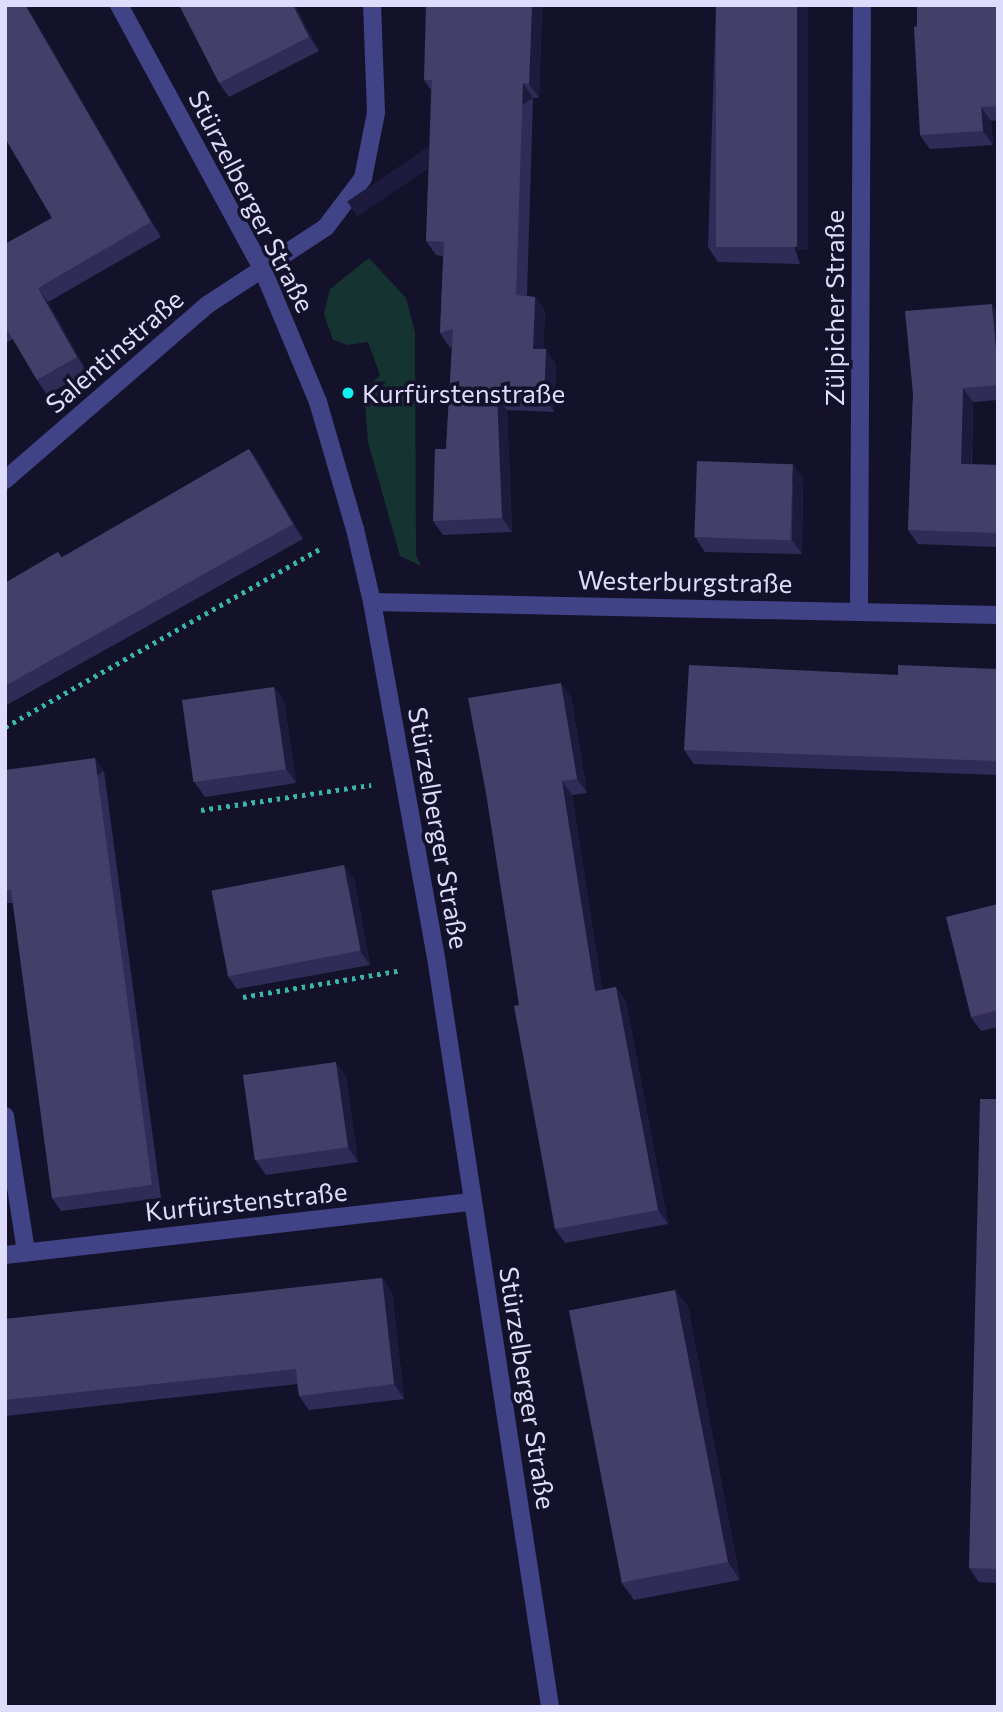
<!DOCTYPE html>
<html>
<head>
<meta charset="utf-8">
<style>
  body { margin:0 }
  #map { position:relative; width:1003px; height:1712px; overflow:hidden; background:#14122a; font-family:Commissioner,sans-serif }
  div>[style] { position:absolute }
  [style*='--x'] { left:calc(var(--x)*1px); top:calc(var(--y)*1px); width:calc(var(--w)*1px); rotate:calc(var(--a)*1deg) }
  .green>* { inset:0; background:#153330 }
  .path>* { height:4.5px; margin-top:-2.25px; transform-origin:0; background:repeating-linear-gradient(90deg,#37b7a5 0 3.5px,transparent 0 8.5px) }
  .service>* { height:18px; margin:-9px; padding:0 9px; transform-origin:9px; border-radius:9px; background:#404386 }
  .minor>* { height:18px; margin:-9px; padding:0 9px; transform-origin:9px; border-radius:9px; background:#404386 }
  .wall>* { inset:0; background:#312c57 }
  .shaded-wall>* { inset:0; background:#1e1a3d; transform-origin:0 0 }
  .building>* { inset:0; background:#443f68; transform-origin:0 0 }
  .dots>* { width:19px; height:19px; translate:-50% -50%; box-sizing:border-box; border:4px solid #14122a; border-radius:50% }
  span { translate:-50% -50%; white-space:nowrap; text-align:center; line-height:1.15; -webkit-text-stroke:7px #14122a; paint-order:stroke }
  .street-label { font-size:26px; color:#dedcfd }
  .poi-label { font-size:26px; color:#dedcfd }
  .left { translate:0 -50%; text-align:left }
  .frame { position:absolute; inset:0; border:7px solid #dedcfd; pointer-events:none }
</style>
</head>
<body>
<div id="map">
  <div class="green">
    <i style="clip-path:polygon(369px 258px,406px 298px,415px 332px,416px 555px,421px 566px,400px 556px,368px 442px,364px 391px,380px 375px,368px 342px,348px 345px,333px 340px,324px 314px,330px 289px)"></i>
  </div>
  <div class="path">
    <i style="--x:5;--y:727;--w:365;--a:-29.5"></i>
    <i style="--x:201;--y:810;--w:172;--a:-8.4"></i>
    <i style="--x:243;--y:997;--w:161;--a:-9.6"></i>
  </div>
  <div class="service">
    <i style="--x:5;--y:1116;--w:138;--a:81.2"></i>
  </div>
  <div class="minor">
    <i style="--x:119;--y:5;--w:299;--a:61.5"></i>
    <i style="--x:262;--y:268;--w:145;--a:67.3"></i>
    <i style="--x:318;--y:402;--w:132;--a:73.8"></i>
    <i style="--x:355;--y:529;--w:75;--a:76.9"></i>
    <i style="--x:372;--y:602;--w:368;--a:79.8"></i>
    <i style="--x:437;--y:964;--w:752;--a:81.35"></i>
    <i style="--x:5;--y:480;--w:267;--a:-40.9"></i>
    <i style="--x:207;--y:305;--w:142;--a:-33.2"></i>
    <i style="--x:326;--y:227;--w:61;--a:-52.9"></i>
    <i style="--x:363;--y:178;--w:66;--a:-78.7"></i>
    <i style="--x:376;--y:113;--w:108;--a:-92.1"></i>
    <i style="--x:372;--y:602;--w:626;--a:1.19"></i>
    <i style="--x:859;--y:611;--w:606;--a:-89.72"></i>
    <i style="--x:5;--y:1255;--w:471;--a:-6.5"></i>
  </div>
  <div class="wall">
    <i style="clip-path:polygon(5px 5px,26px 5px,161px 237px,48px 302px,87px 372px,47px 395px,37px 380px,13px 339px,5px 343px,5px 244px,52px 218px)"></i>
    <i style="clip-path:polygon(295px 5px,319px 51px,229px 97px,219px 83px)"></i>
    <i style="clip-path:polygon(542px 5px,539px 98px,533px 98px,527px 296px,535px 297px,545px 311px,543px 349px,556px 364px,554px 412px,507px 410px,512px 532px,443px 535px,433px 521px,446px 449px,452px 347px,450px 348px,440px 333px,443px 256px,436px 255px,426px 241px,431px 90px,424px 80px)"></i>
    <i style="clip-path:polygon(716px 5px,800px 264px,718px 262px,708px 247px)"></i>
    <i style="clip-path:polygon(998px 5px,998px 120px,991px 121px,993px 145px,930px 149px,920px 135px)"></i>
    <i style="clip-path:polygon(998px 312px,998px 400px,973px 402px,972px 464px,998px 465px,998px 547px,918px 544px,908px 530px,913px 394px)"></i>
    <i style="clip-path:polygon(249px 449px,259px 463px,303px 539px,5px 706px,5px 583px,58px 552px,62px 557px)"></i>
    <i style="clip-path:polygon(803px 478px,802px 554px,705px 552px,695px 537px)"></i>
    <i style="clip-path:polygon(998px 669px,998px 775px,694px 764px,684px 750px,898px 675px)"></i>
    <i style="clip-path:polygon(274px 687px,284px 701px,296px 783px,205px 797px,195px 783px)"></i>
    <i style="clip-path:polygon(571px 697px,587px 793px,572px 795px,602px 990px,616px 987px,626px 1002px,668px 1224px,565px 1243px,555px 1229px,519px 1005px)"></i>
    <i style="clip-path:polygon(5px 770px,104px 771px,161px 1198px,61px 1211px,52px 1198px,13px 903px,5px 903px)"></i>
    <i style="clip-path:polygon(354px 879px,370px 965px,237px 989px,227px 975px)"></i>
    <i style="clip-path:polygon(998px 904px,998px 1027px,981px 1031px,971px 1017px)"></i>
    <i style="clip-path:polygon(346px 1077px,358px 1162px,266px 1175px,256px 1161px)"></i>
    <i style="clip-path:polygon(998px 1099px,998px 1583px,979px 1582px,969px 1568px)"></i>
    <i style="clip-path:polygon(382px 1278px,392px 1292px,404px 1399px,309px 1410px,299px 1396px,297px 1384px,5px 1416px,5px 1319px)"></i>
    <i style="clip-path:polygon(675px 1290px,688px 1307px,740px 1580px,634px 1600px,621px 1582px)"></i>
  </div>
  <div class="shaded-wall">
    <i style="clip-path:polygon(25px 5px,26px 5px,161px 237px,151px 222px)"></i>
    <i style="clip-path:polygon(293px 5px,295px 5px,319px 51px,309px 37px)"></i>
    <i style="clip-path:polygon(532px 5px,542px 5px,539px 98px,529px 84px)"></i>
    <i style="left:797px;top:5px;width:11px;height:245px"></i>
    <i style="left:523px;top:83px;width:18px;height:212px;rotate:56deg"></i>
    <i style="clip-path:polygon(981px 107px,991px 121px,993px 145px,983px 131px)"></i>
    <i style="clip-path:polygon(38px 288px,48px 302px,87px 372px,77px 357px)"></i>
    <i style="clip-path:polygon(535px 297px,545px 311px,543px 363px,533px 349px)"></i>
    <i style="clip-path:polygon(992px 304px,998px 312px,998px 373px)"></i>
    <i style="clip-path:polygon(546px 349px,556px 364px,554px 412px,544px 398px)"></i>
    <i style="clip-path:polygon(963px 388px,973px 402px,971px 478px,961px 464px)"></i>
    <i style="clip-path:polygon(497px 396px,507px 410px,512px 532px,502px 518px)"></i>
    <i style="clip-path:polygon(249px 449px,259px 463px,303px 539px,293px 524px)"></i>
    <i style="clip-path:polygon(793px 464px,803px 478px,802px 554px,792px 540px)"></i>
    <i style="clip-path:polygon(561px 683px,571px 697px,587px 793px,577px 779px)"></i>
    <i style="clip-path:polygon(274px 687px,284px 701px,296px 783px,286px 769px)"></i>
    <i style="left:95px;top:758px;width:16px;height:431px;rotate:55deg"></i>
    <i style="clip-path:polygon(562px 781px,572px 795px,605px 1006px,595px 991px)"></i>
    <i style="clip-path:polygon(344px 865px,354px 879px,370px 965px,360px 951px)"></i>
    <i style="clip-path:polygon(616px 987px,626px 1002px,668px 1224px,658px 1210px)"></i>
    <i style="clip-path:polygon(336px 1062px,346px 1077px,358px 1162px,348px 1147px)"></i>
    <i style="clip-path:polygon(382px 1278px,392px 1292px,404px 1399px,394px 1384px)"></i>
    <i style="clip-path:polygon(675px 1290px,688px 1307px,740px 1580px,728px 1562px)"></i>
  </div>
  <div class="building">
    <i style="clip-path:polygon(5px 5px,25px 5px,151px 222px,38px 288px,77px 357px,37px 380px,5px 326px,5px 244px,52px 218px,5px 138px)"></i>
    <i style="clip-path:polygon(179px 5px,293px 5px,309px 37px,219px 83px)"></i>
    <i style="clip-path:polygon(426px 5px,532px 5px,529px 84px,523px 83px,516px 295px,535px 297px,533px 349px,546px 349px,544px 398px,497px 396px,502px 518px,433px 521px,435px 449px,446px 449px,453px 329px,440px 333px,444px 242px,426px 241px,432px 80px,424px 80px)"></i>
    <i style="left:716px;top:5px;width:81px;height:242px"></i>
    <i style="clip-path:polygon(917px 5px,998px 5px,998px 106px,981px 107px,983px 131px,920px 135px,914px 27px,917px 26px)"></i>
    <i style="clip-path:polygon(992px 304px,998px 373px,998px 385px,963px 388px,961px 464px,998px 465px,998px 533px,908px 530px,913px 394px,905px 311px)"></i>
    <i style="clip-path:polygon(249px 449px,293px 524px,5px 686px,5px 583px,58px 552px,61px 558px)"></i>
    <i style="left:697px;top:461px;width:96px;height:76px;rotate:2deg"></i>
    <i style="clip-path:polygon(689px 665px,898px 675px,898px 665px,998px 669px,998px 761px,684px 750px)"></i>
    <i style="clip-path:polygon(561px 683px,577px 779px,562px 781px,595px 991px,616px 987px,658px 1210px,555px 1229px,514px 1006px,519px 1005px,486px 793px,468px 698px)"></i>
    <i style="left:274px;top:687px;width:83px;height:93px;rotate:82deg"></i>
    <i style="clip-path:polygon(95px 758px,152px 1185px,52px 1198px,11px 890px,5px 890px,5px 770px)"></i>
    <i style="left:344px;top:865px;width:87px;height:135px;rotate:79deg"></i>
    <i style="clip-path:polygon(998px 904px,998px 1010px,971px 1017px,946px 917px)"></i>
    <i style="left:336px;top:1062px;width:86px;height:94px;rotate:82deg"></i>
    <i style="clip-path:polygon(980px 1099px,998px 1099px,998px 1569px,969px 1568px)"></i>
    <i style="clip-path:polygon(382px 1278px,394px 1384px,299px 1396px,296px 1369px,5px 1400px,5px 1319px)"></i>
    <i style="left:675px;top:1290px;width:277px;height:108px;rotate:79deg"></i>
  </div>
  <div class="dots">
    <i style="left:348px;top:393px;background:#12f0f4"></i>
  </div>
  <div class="street-label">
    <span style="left:252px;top:201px;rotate:63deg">Stürzelberger Straße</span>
    <span style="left:834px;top:308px;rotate:-90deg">Zülpicher Straße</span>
    <span style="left:114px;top:351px;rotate:-41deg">Salentinstraße</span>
    <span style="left:685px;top:581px;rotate:1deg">Westerburgstraße</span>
    <span style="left:439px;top:828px;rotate:80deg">Stürzelberger Straße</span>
    <span style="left:246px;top:1201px;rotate:-6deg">Kurfürstenstraße</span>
    <span style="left:528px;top:1388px;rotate:81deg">Stürzelberger Straße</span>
  </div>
  <div class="poi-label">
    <span class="left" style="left:362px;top:393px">Kurfürstenstraße</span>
  </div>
  <div class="frame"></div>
</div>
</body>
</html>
